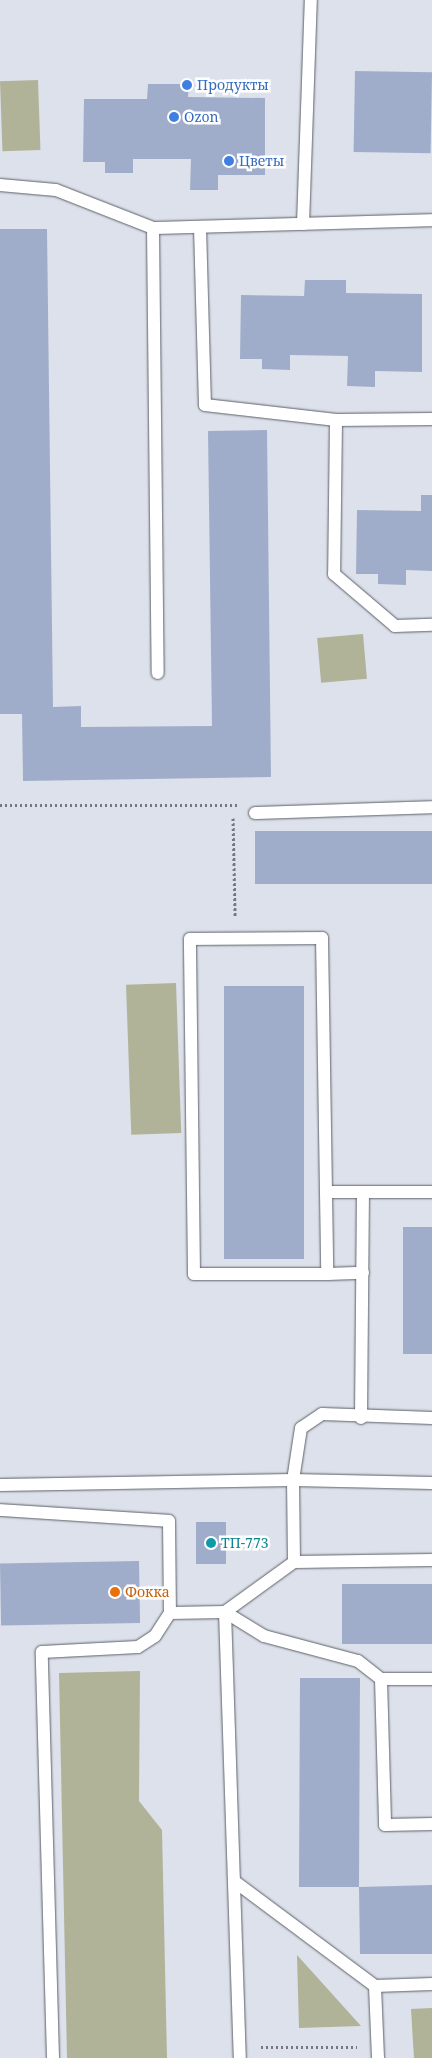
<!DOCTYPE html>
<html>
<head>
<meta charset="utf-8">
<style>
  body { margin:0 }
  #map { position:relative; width:432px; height:2058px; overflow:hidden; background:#dde1eb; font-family:"Noto Serif",serif }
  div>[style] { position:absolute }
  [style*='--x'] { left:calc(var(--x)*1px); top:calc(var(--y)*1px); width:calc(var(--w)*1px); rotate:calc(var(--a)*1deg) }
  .green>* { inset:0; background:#b0b397; transform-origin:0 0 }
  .building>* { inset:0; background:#a0adca; transform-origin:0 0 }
  .path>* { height:3px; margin-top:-1.5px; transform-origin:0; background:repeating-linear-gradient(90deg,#75787e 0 2.5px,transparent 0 5px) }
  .roads { filter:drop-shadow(0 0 1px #5c6068) drop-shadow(0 0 1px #5c6068) }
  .lane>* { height:12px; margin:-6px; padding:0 6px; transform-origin:6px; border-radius:6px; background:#fff }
  .dots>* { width:14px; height:14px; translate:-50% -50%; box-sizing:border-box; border:2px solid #fff; border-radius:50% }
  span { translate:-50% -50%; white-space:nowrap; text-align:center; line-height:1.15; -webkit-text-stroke:5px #fff; paint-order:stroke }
  .shop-label { font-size:14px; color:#366cbe }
  .left { translate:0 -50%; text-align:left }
  .culture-label { font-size:14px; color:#0d838f }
  .food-label { font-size:14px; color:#c56008 }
</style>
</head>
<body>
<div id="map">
  <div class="green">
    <i style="left:38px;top:80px;width:70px;height:38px;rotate:88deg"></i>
    <i style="left:363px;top:634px;width:45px;height:46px;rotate:85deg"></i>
    <i style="left:176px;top:983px;width:150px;height:50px;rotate:88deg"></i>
    <i style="clip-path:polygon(140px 1671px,139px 1801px,162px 1830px,167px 2058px,67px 2058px,59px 1673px)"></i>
    <i style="clip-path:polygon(297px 1955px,361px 2026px,299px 2028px)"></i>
    <i style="clip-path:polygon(432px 2008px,432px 2058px,414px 2058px,411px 2009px)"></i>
  </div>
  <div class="building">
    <i style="left:355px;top:71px;width:77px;height:81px;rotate:1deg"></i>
    <i style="clip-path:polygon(148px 84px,189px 84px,188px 97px,265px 98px,265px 175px,218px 175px,218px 190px,190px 190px,191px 159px,133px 159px,133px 173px,105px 173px,105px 162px,83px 162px,84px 99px,147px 99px)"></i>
    <i style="clip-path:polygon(0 229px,47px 229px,53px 707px,81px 706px,81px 727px,212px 726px,208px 431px,267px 430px,271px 777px,23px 781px,22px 714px,0 714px)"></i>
    <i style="clip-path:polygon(305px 280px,346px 280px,346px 293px,422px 294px,422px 372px,375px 371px,375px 387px,347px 386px,348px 356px,290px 355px,290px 370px,262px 369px,262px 359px,240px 359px,241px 295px,304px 296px)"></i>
    <i style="clip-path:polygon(421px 495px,432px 495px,432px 571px,406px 570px,406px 585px,378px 584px,378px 574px,356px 574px,357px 510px,421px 511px)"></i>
    <i style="left:432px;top:831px;width:53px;height:177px;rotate:90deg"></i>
    <i style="left:304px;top:986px;width:273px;height:80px;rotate:90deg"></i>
    <i style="left:403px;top:1227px;width:29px;height:127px"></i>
    <i style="left:196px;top:1522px;width:30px;height:42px"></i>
    <i style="left:139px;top:1561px;width:62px;height:139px;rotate:89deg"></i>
    <i style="left:432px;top:1584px;width:60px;height:90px;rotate:90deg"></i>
    <i style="clip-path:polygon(300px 1678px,360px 1678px,359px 1887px,432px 1885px,432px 1954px,360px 1954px,359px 1887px,299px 1887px)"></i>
  </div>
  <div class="path">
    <i style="--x:0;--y:805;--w:237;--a:0"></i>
    <i style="--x:233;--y:818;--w:99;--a:88.8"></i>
    <i style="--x:261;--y:2047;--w:96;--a:0"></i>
  </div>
  <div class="roads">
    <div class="lane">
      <i style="--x:0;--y:185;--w:56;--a:5.1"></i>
      <i style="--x:56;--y:190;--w:104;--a:21.4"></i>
      <i style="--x:153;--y:228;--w:279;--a:-1.6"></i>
      <i style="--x:303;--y:224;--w:224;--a:-88"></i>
      <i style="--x:200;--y:227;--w:178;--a:88.4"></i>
      <i style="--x:205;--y:405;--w:132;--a:6.5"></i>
      <i style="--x:153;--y:228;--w:445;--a:89.4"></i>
      <i style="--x:432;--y:419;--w:96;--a:179.4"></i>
      <i style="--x:336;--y:420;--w:154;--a:90.7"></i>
      <i style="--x:334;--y:574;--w:80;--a:40.4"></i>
      <i style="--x:395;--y:626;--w:37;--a:-2"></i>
      <i style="--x:255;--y:813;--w:177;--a:-1.9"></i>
      <i style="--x:322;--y:938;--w:336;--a:89.1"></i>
      <i style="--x:327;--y:1274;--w:133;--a:180"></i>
      <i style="--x:194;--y:1274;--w:335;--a:-90.7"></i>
      <i style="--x:190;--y:939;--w:132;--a:-0.4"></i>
      <i style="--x:327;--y:1192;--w:105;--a:0"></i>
      <i style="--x:327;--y:1274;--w:36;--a:-2"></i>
      <i style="--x:361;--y:1418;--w:226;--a:-89.5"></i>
      <i style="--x:432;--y:1418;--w:110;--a:-177.9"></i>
      <i style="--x:322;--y:1414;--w:25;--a:146"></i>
      <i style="--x:301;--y:1428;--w:53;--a:98.7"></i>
      <i style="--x:293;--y:1480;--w:82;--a:89.3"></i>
      <i style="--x:294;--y:1562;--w:85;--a:144.1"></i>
      <i style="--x:225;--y:1612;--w:46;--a:31.6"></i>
      <i style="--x:264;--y:1636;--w:97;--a:14.9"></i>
      <i style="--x:358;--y:1661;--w:29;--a:38"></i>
      <i style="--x:381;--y:1679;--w:146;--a:88.4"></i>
      <i style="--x:385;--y:1825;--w:47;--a:-1.2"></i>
      <i style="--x:0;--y:1485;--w:293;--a:-1"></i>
      <i style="--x:293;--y:1480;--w:139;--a:1.2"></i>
      <i style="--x:0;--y:1510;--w:169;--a:3.7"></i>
      <i style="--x:169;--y:1521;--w:92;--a:89.4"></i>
      <i style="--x:170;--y:1613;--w:55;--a:-1"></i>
      <i style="--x:225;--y:1612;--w:446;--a:88.1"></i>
      <i style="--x:294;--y:1562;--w:138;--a:-0.8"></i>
      <i style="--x:381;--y:1679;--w:51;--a:0"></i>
      <i style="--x:234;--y:1881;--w:176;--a:36.7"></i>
      <i style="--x:53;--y:2058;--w:406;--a:-91.6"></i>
      <i style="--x:42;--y:1652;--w:96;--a:-3"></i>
      <i style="--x:138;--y:1647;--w:20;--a:-33"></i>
      <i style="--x:155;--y:1636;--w:27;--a:-57"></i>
      <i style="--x:378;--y:2058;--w:72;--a:-92.4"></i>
      <i style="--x:375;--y:1986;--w:57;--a:-2"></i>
    </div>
  </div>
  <div class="dots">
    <i style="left:187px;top:85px;background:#3f7fe0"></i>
    <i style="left:174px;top:117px;background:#3f7fe0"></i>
    <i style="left:229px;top:161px;background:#3f7fe0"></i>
    <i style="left:211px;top:1543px;background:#0f9aa8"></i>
    <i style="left:115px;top:1592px;background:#e8710a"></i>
  </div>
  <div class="shop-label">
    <span class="left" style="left:197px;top:85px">Продукты</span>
    <span class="left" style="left:184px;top:117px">Ozon</span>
    <span class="left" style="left:239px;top:161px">Цветы</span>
  </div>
  <div class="culture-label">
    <span class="left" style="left:221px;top:1543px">ТП-773</span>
  </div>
  <div class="food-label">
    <span class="left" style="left:125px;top:1592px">Фокка</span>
  </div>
</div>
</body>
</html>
